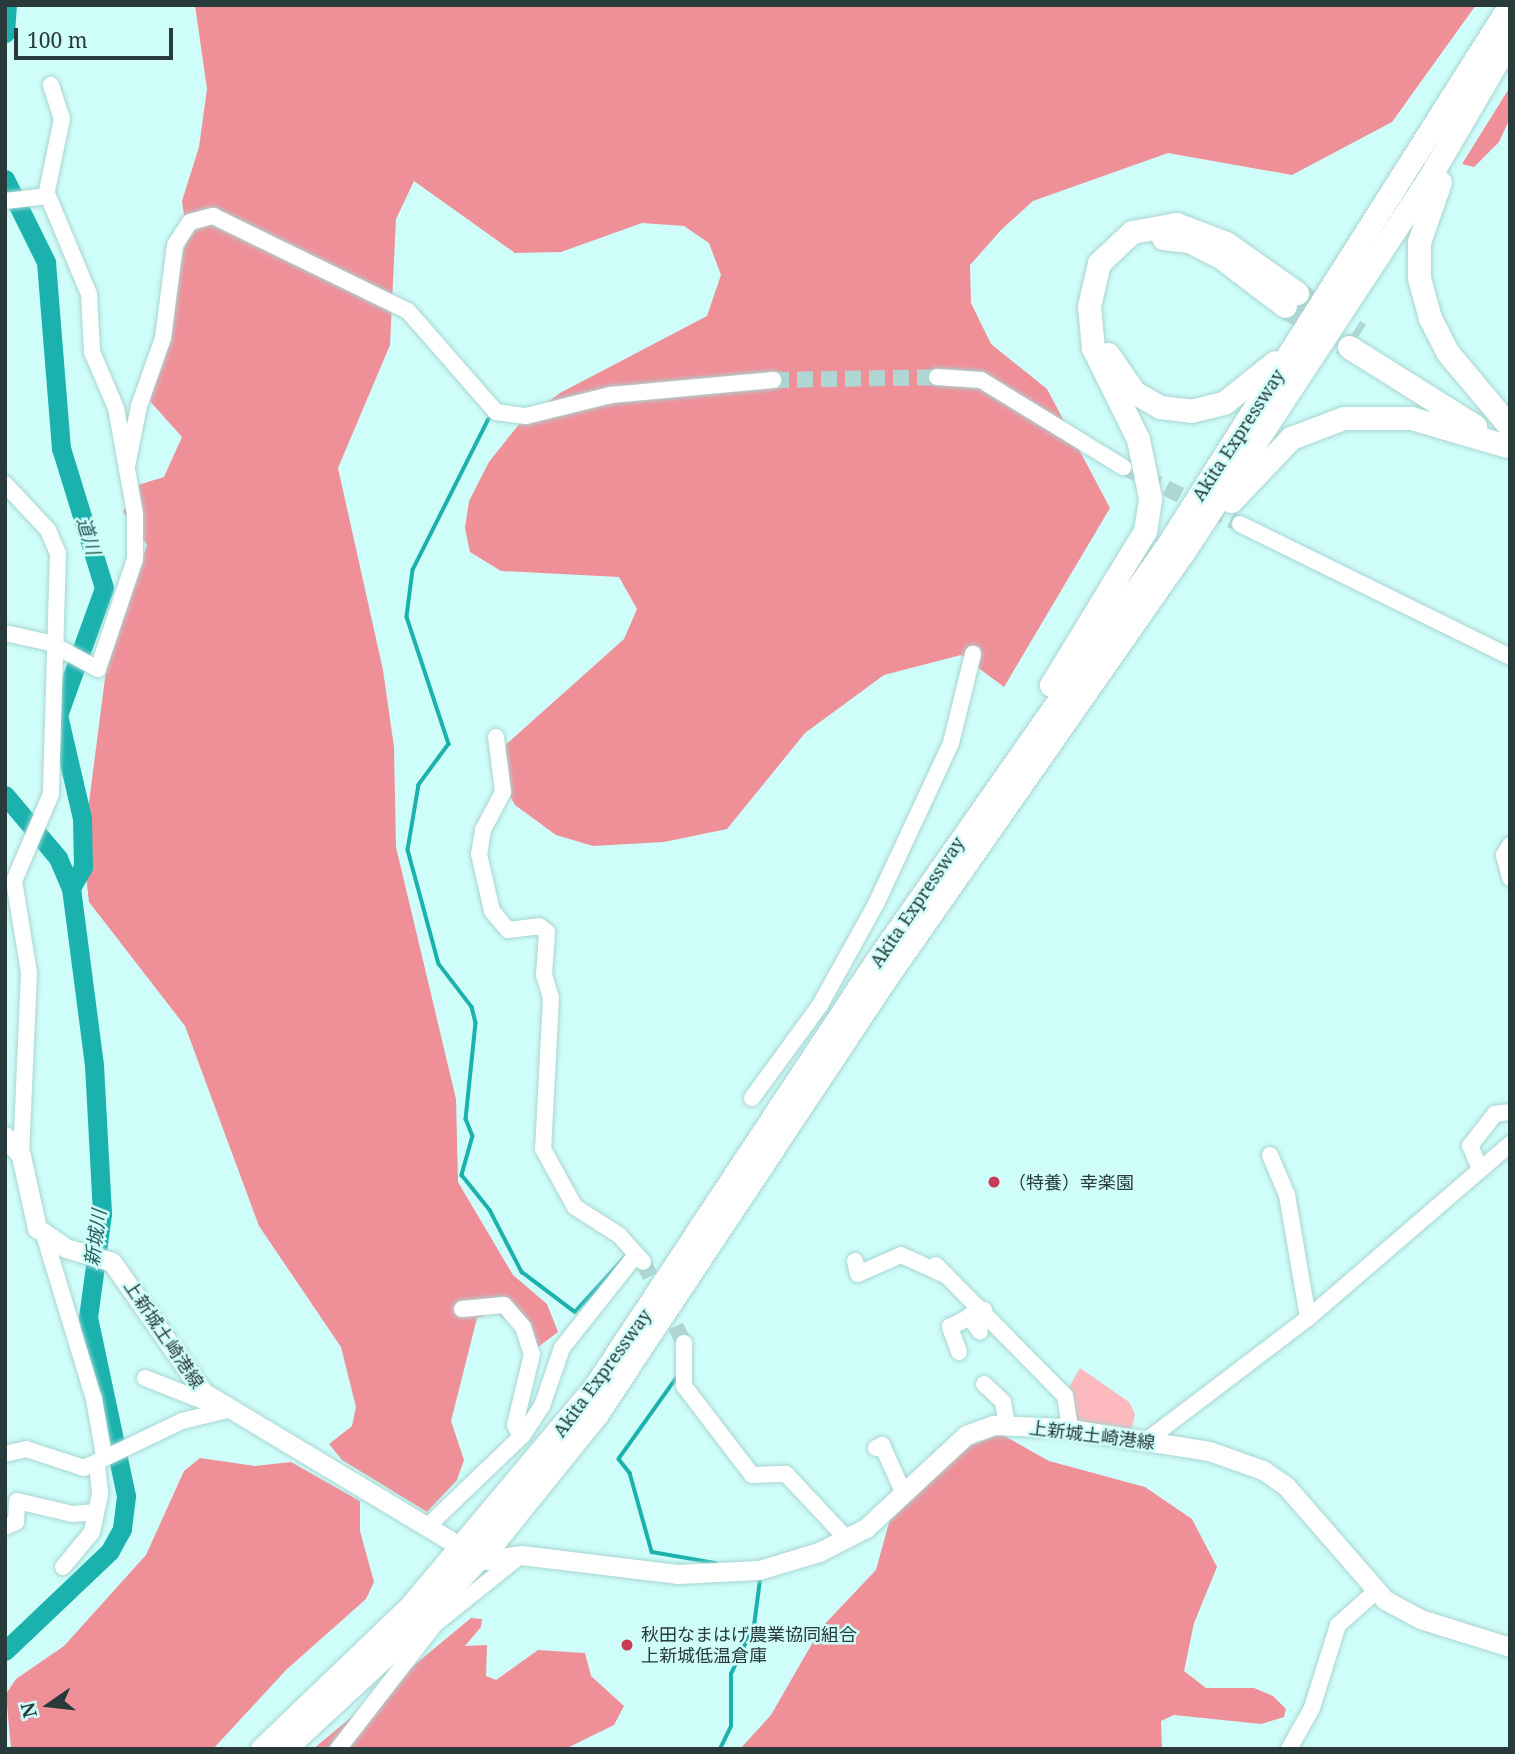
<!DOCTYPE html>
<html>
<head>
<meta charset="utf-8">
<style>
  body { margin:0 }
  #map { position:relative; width:1515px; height:1754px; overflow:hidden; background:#cffdfa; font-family:"Noto Serif","Noto Sans JP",serif }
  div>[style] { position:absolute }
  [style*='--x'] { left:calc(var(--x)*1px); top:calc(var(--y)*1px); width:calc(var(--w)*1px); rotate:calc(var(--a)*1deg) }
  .green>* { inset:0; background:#fcb9be }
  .forest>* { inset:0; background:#ef9099 }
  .stream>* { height:3.5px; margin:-1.75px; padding:0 1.75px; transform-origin:1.75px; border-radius:1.75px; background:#1bb2ae }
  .river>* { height:19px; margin:-9.5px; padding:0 9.5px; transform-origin:9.5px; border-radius:9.5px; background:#1bb2ae }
  .minor-tunnel>* { height:16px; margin-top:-8px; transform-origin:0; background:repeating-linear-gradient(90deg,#aed6d3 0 16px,transparent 0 24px) }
  .highway-tunnel>* { height:23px; margin-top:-11.5px; transform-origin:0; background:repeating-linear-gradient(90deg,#aed6d3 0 23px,transparent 0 34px) }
  .roads { filter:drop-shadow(0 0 2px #a8d5d2) drop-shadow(0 0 2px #a8d5d2) }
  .minor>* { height:16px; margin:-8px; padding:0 8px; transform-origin:8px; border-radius:8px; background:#fff }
  .major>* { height:19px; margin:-9.5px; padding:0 9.5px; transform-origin:9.5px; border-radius:9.5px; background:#fff }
  .highway>* { height:23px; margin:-11.5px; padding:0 11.5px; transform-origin:11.5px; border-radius:11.5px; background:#fff }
  .dots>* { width:19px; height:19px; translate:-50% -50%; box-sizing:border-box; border:4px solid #cffdfa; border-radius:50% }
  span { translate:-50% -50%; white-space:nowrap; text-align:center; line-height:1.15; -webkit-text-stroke:5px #cffdfa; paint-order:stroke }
  .street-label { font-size:18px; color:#283a39 }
  .poi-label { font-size:18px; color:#283a39 }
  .left { translate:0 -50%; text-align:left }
  .water-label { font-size:19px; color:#285f5d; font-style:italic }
  .frame { position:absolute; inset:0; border:7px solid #283a39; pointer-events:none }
  .north { position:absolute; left:14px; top:1670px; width:70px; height:70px; -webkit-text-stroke:5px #cffdfa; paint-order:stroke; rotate:256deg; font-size:19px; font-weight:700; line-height:28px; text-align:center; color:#283a39 }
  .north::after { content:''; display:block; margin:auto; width:24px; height:32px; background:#283a39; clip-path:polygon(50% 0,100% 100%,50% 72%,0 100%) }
  .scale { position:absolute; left:14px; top:28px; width:159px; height:32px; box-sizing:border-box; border:4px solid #283a39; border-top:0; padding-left:9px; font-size:21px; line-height:24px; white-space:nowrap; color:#283a39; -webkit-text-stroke:5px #cffdfa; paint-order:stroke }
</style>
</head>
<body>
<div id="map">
  <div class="green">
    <i style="clip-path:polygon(1080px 1368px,1129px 1402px,1135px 1414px,1131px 1431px,1075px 1423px,1069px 1387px)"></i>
  </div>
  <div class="forest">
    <i style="clip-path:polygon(195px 5px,1476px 5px,1392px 122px,1292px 175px,1168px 153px,1033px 201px,1002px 229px,970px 265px,971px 303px,991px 344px,1047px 389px,1110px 508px,1004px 687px,961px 655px,884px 675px,805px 733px,727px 829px,664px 842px,593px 846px,556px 835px,515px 805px,498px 775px,502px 748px,624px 639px,637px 609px,619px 577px,501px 571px,470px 552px,465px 528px,469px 501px,489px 462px,520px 423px,560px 393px,707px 316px,721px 275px,709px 243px,684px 226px,642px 223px,561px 252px,515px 253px,414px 181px,396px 219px,390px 345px,338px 468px,383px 670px,394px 747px,396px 847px,456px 1099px,458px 1182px,513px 1275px,547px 1304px,558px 1332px,538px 1347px,496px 1312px,477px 1318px,451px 1421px,464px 1460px,457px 1480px,427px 1512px,342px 1460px,329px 1444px,352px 1426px,356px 1407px,341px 1347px,259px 1226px,185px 1026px,89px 902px,83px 849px,107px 663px,147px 545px,123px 512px,138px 485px,164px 477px,182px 437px,148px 399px,187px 236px,182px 201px,199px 147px,207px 89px)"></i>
    <i style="clip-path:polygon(1510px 87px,1510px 118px,1499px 142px,1474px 167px,1462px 164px)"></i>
    <i style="clip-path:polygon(1001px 1434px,1049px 1461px,1145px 1487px,1192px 1519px,1217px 1567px,1194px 1623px,1184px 1671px,1206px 1688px,1254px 1688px,1273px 1696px,1286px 1709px,1284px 1717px,1261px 1724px,1174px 1715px,1161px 1721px,1162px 1749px,740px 1749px,771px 1715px,821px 1628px,876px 1570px,890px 1519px,966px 1447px)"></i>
    <i style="clip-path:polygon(200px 1458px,255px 1466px,291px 1462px,360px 1501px,360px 1531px,374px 1582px,366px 1599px,286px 1670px,213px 1749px,11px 1749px,6px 1694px,16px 1679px,64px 1646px,146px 1555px,184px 1471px)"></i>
    <i style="clip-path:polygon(471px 1618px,482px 1619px,481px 1627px,465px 1646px,487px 1645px,486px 1676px,496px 1680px,538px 1650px,585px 1653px,591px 1676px,624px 1706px,614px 1725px,565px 1749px,313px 1749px)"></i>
  </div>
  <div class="stream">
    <i style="--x:489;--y:419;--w:169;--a:116.7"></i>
    <i style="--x:413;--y:570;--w:47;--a:97.3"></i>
    <i style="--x:407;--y:617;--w:134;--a:71.7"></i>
    <i style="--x:449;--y:744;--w:51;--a:126.2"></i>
    <i style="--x:419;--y:785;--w:66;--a:99.6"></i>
    <i style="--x:408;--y:850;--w:118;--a:74.8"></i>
    <i style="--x:439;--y:964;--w:54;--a:52.5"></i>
    <i style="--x:472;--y:1007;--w:16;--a:76"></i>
    <i style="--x:476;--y:1023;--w:97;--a:95.9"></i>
    <i style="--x:466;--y:1119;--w:18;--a:68"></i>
    <i style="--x:473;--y:1136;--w:41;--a:105.8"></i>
    <i style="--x:462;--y:1175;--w:45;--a:51.3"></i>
    <i style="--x:490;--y:1210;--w:70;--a:62.7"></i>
    <i style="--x:522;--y:1272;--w:66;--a:37"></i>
    <i style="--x:575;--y:1312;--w:77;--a:-47.6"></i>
    <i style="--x:679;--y:1375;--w:103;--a:125.5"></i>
    <i style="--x:619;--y:1459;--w:18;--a:52"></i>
    <i style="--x:630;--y:1473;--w:82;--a:74.4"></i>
    <i style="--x:652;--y:1552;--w:65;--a:9.8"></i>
    <i style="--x:720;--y:1749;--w:25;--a:-64"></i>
    <i style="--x:731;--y:1726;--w:52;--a:-90"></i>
    <i style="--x:731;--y:1674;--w:53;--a:-64.4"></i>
    <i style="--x:754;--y:1626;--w:46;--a:-82.6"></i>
  </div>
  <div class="river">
    <i style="--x:5;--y:33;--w:28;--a:-86"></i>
    <i style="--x:5;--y:179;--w:93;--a:63.7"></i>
    <i style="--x:46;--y:262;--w:187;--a:85.4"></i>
    <i style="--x:61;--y:448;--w:146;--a:72.9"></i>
    <i style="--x:104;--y:588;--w:135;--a:109.9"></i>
    <i style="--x:58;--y:715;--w:106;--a:76.9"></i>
    <i style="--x:82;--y:818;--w:49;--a:88.8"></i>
    <i style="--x:83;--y:867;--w:24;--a:120"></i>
    <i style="--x:5;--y:795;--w:82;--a:49.9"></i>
    <i style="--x:58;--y:858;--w:33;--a:67"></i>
    <i style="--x:71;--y:888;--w:178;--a:82.6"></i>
    <i style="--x:94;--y:1065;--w:149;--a:86.9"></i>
    <i style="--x:102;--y:1214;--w:104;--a:97.7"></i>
    <i style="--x:88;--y:1317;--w:183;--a:78"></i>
    <i style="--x:126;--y:1496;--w:33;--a:97"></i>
    <i style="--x:122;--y:1529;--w:25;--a:119"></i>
    <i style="--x:110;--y:1551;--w:145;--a:136.4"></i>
  </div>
  <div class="minor-tunnel">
    <i style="--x:773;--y:380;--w:164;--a:-1"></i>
    <i style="--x:1123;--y:467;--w:130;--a:26"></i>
    <i style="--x:643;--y:1262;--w:91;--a:63.2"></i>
  </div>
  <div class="highway-tunnel">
    <i style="--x:1297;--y:293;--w:75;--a:33.1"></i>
    <i style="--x:1285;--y:306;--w:76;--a:32.6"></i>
  </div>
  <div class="roads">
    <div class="minor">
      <i style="--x:46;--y:196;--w:79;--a:-78.3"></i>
      <i style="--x:62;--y:119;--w:36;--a:-108"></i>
      <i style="--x:5;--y:201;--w:43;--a:-6.6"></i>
      <i style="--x:48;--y:196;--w:106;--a:67.3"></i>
      <i style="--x:89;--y:294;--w:58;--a:87"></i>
      <i style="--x:92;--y:352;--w:61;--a:66.8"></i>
      <i style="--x:116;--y:408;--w:108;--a:79.8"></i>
      <i style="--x:135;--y:514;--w:45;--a:90"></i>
      <i style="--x:135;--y:559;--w:116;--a:108.6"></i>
      <i style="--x:98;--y:669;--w:55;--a:-151.6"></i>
      <i style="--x:50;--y:643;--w:46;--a:-167.5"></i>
      <i style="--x:937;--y:377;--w:44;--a:3.9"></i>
      <i style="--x:981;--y:380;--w:167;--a:31.5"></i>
      <i style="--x:127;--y:466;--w:61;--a:-78.7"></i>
      <i style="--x:139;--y:406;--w:72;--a:-70.6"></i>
      <i style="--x:163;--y:338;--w:94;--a:-82.6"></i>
      <i style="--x:175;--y:245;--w:27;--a:-57"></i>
      <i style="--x:190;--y:222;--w:24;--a:-15"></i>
      <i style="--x:213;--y:216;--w:217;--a:26"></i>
      <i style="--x:408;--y:311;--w:134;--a:48.9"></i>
      <i style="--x:496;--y:412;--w:30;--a:8"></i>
      <i style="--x:526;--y:416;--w:88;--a:-13.9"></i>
      <i style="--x:611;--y:395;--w:163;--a:-5.3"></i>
      <i style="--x:5;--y:484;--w:63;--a:46.9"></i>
      <i style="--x:48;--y:530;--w:25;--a:67"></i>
      <i style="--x:58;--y:553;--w:241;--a:91.7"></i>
      <i style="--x:51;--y:794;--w:95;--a:113"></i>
      <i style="--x:14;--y:881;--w:93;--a:80.7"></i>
      <i style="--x:29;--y:973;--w:183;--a:92.5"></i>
      <i style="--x:1240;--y:524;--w:301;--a:26.2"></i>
      <i style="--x:496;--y:737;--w:55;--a:82.7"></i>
      <i style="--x:503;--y:792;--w:43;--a:117.8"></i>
      <i style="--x:483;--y:830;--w:24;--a:99"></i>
      <i style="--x:479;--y:854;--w:58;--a:77.2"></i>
      <i style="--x:492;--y:911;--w:25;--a:50"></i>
      <i style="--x:508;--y:930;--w:31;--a:-7"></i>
      <i style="--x:539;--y:926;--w:10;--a:37"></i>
      <i style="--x:547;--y:932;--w:43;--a:94"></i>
      <i style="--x:544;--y:975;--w:24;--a:73"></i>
      <i style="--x:551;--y:998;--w:151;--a:93"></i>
      <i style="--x:543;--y:1149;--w:66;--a:61.1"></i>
      <i style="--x:575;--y:1207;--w:52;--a:32.5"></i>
      <i style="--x:619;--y:1235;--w:36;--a:48"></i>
      <i style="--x:1510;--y:845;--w:12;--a:121"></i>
      <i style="--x:1504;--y:855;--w:24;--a:75"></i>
      <i style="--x:752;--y:1098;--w:115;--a:-53.8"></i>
      <i style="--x:820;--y:1005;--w:115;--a:-61"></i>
      <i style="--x:876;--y:904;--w:178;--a:-65"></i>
      <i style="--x:951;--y:743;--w:92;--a:-76.1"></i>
      <i style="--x:1270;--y:1155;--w:43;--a:67"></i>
      <i style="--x:1287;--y:1195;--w:125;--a:80.3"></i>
      <i style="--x:1480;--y:1169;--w:25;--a:-113"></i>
      <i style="--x:1470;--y:1146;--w:41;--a:-52"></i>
      <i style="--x:1495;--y:1114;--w:15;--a:-8"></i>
      <i style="--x:45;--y:1238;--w:168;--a:73.1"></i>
      <i style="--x:94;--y:1399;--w:58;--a:80"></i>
      <i style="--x:855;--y:1261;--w:13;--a:77"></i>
      <i style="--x:858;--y:1274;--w:47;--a:-23.8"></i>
      <i style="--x:901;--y:1255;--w:48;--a:24.4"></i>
      <i style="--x:936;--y:1265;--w:184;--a:45.4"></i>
      <i style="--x:1065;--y:1396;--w:33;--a:81"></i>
      <i style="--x:462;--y:1309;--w:42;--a:-5.4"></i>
      <i style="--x:504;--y:1305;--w:29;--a:49"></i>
      <i style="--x:523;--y:1327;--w:28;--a:72"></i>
      <i style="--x:532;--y:1354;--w:73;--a:103.5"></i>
      <i style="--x:515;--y:1425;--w:13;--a:63"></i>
      <i style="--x:969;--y:1316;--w:19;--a:55"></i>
      <i style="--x:684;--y:1343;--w:43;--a:90"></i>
      <i style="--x:684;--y:1386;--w:112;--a:52.6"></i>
      <i style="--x:752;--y:1475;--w:34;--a:-2"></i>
      <i style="--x:786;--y:1474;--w:89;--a:46.8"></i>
      <i style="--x:959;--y:1352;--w:27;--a:-110"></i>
      <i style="--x:950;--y:1327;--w:38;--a:-27"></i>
      <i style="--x:145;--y:1378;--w:82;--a:21.5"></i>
      <i style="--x:984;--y:1384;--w:26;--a:43"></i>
      <i style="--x:1003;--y:1402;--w:23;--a:80"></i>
      <i style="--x:1146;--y:1441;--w:203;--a:-37.2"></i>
      <i style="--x:1308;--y:1318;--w:267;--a:-40.7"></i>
      <i style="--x:876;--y:1448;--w:7;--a:-27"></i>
      <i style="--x:882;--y:1445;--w:54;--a:65.8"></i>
      <i style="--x:5;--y:1454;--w:22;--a:-13"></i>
      <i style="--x:26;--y:1449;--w:61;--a:18.1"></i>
      <i style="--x:84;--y:1468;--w:109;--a:-25.6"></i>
      <i style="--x:182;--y:1421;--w:46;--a:-13.7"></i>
      <i style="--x:429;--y:1525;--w:130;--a:-43.8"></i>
      <i style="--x:523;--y:1435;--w:35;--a:-57"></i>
      <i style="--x:542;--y:1406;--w:61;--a:-71"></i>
      <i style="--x:562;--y:1348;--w:116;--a:-51.6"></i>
      <i style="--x:5;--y:1527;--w:12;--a:-24"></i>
      <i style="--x:16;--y:1522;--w:21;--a:-87"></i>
      <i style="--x:17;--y:1501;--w:57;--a:13.1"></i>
      <i style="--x:73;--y:1514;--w:23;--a:-5"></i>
      <i style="--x:63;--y:1567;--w:45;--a:-50.4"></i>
      <i style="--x:92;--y:1532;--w:40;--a:-78"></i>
      <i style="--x:100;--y:1493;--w:31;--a:-96"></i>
      <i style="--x:338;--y:1749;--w:158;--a:-52.2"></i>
      <i style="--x:435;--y:1624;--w:110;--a:-38.7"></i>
      <i style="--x:1289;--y:1749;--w:47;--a:-60.7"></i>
      <i style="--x:1312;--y:1708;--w:87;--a:-72.6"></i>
      <i style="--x:1338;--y:1625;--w:50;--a:-41.7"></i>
    </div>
    <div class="major">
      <i style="--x:5;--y:1136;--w:26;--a:51"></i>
      <i style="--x:21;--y:1156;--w:74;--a:77.5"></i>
      <i style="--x:37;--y:1228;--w:35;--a:35"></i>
      <i style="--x:66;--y:1248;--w:48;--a:16.9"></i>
      <i style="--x:112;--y:1262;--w:159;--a:55"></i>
      <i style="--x:203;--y:1392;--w:287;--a:31"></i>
      <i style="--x:486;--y:1560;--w:35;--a:-8"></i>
      <i style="--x:521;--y:1555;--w:157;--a:6.9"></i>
      <i style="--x:677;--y:1574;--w:82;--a:-2.8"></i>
      <i style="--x:759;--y:1570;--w:63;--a:-16.7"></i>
      <i style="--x:819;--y:1552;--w:53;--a:-27.1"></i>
      <i style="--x:866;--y:1528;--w:137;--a:-42.9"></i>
      <i style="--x:966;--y:1435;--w:30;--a:-20"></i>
      <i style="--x:994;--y:1425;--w:70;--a:2.5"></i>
      <i style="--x:1064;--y:1428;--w:147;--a:9"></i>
      <i style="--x:1209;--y:1451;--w:57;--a:19.4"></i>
      <i style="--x:1263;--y:1470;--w:28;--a:35"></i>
      <i style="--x:1286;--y:1486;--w:151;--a:49"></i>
      <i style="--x:1385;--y:1600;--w:40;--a:28"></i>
      <i style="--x:1420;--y:1619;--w:94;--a:17.3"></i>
    </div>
    <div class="highway">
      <i style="--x:1440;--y:182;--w:64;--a:109.3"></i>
      <i style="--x:1419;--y:242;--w:36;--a:90"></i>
      <i style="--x:1419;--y:278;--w:41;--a:74.6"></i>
      <i style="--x:1430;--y:318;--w:39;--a:63"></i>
      <i style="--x:1448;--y:353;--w:97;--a:50"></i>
      <i style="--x:1163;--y:238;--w:26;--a:7"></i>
      <i style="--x:1189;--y:241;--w:37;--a:27"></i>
      <i style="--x:1222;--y:258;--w:79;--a:37.3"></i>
      <i style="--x:1349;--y:347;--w:149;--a:32.1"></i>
      <i style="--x:1108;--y:354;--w:46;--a:55.6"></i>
      <i style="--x:1134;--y:392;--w:30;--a:30"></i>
      <i style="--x:1160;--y:407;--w:31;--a:7"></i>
      <i style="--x:1191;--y:411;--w:34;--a:-14"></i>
      <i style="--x:1224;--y:403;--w:65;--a:-38.8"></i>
      <i style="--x:1231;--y:501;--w:87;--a:-46.4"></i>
      <i style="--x:1291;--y:438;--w:57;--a:-20.7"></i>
      <i style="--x:1344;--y:418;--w:67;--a:0"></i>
      <i style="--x:1411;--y:418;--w:100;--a:16.3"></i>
      <i style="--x:1051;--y:685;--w:180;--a:-58.6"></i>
      <i style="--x:1145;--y:531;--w:33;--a:-81"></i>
      <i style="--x:1150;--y:498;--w:60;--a:-101.5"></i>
      <i style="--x:1138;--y:439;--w:102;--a:-116.3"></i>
      <i style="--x:1093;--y:348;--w:42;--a:-95.4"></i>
      <i style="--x:1089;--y:306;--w:44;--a:-76.9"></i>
      <i style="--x:1099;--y:263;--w:45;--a:-43.2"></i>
      <i style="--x:1132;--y:232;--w:45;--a:-10.3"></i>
      <i style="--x:1176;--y:224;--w:53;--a:20.8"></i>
      <i style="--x:1226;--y:243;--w:87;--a:35.2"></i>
      <i style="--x:262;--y:1749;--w:205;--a:-43.8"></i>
      <i style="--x:410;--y:1607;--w:286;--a:-50"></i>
      <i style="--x:594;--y:1388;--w:509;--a:-56.53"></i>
      <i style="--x:875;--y:963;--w:513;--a:-55.01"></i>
      <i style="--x:1169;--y:543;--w:637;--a:-57.63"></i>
      <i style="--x:284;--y:1749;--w:165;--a:-42.8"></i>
      <i style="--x:405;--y:1637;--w:134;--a:-47.1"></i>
      <i style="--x:496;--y:1539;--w:159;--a:-51.1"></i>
      <i style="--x:596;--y:1415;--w:524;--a:-56.43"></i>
      <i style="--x:886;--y:978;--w:521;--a:-55.09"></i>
      <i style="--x:1184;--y:551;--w:440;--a:-56.7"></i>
      <i style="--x:1426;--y:183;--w:167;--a:-59.7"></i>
    </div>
  </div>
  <div class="dots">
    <i style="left:994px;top:1182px;background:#ca3a55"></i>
    <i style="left:627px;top:1645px;background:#ca3a55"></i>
  </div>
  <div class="street-label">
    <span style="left:1238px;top:435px;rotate:-57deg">Akita Expressway</span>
    <span style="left:917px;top:902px;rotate:-56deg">Akita Expressway</span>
    <span style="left:164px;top:1334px;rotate:56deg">上新城土崎港線</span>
    <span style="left:602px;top:1373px;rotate:-54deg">Akita Expressway</span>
    <span style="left:1092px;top:1435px;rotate:7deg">上新城土崎港線</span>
  </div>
  <div class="poi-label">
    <span class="left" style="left:1008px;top:1182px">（特養）幸楽園</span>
    <span class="left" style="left:641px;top:1645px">秋田なまはげ農業協同組合<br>上新城低温倉庫</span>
  </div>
  <div class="water-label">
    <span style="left:88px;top:536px;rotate:73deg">道川</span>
    <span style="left:96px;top:1238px;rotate:-82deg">新城川</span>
  </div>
  <div class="frame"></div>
  <div class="north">N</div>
  <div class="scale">100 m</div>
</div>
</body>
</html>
